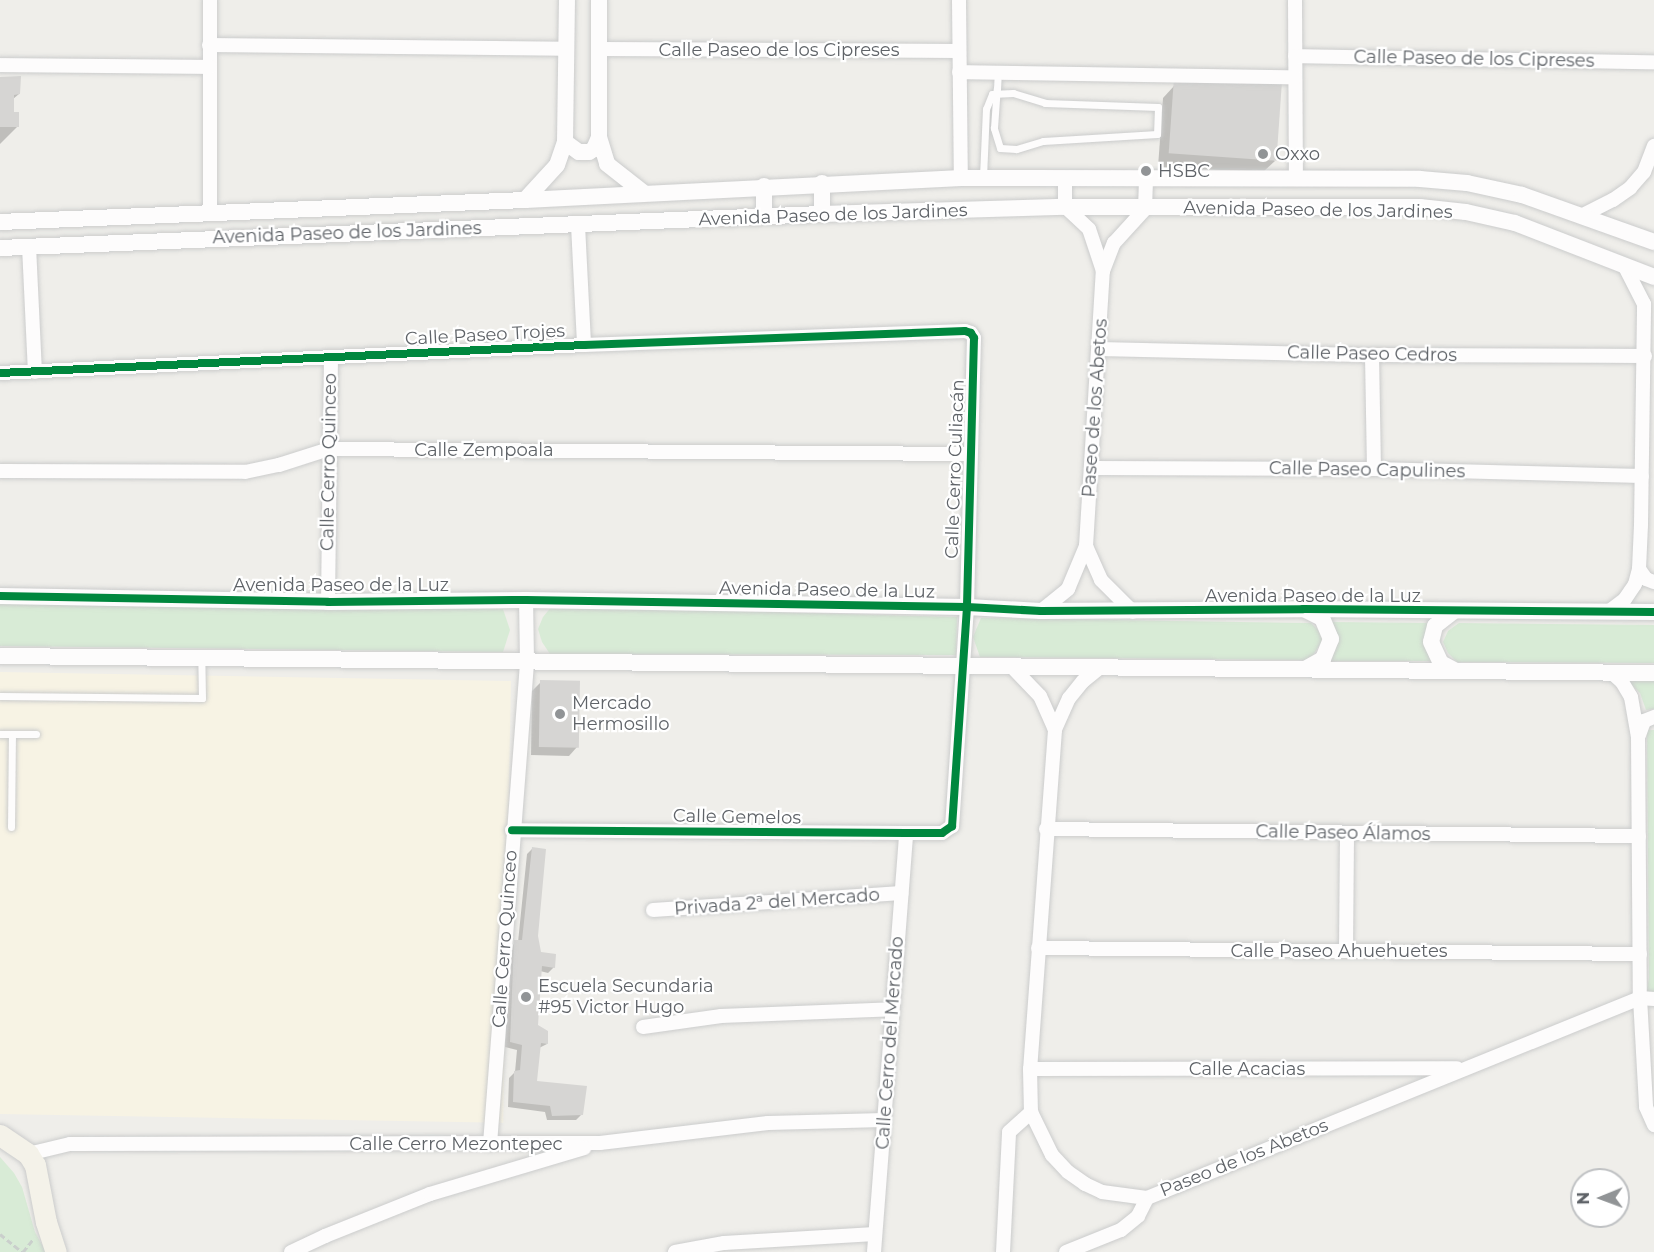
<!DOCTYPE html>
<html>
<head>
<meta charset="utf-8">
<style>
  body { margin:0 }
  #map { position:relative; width:1654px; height:1252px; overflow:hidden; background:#efeeea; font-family:Montserrat,sans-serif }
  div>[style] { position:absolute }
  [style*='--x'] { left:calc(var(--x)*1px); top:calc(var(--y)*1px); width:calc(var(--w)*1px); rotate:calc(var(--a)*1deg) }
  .commercial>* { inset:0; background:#f7f3e4; transform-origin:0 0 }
  .green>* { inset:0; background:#d8ebd6 }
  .shadow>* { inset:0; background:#0003 }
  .building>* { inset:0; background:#d6d5d3; transform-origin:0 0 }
  .path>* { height:3px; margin-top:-1.5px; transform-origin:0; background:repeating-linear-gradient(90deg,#cacfcc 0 6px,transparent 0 9px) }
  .roads { filter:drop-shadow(0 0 2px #cbcccc) drop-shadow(0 0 2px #cbcccc) }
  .service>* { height:7px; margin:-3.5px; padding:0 3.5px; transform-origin:3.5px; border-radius:3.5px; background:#fdfcfc }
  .minor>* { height:14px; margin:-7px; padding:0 7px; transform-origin:7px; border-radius:7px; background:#fdfcfc }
  .tertiary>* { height:16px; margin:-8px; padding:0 8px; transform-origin:8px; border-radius:8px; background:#fdfcfc }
  .primary>* { height:21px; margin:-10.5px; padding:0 10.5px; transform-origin:10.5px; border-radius:10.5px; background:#f4f2e9 }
  .cycleway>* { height:8px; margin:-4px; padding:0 4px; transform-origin:4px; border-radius:4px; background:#00873e }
  .dots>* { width:16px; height:16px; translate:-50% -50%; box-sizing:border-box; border:3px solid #fff; border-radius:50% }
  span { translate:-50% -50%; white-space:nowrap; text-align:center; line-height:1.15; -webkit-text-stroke:4.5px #fff; paint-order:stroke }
  .street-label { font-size:18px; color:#5f6368 }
  .poi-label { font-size:18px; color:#5f6368 }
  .left { translate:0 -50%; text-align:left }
  .north { position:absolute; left:1570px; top:1168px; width:60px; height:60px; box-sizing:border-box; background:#fff; border:2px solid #bfc1c3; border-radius:50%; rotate:269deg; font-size:16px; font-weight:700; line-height:24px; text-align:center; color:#5f6368 }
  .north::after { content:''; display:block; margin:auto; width:21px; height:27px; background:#919496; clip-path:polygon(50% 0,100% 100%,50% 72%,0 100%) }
</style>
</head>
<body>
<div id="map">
  <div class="commercial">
    <i style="left:0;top:672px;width:511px;height:442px;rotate:1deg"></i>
  </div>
  <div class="green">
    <i style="clip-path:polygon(0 600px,503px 609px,510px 630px,503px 652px,0 646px)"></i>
    <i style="clip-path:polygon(552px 606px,957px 617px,956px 655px,550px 654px,542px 642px,538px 629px,543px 617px)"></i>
    <i style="clip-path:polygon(981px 618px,1311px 623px,1319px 631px,1322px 641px,1310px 660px,980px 657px,973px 637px)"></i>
    <i style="clip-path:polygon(1330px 622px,1431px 623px,1427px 652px,1431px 661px,1329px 661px)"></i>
    <i style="clip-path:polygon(1459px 623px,1654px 625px,1654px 663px,1457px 662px,1448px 653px,1443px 642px,1448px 631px)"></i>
    <i style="clip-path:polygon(1627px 680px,1654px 680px,1654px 709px,1646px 710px,1640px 693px)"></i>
    <i style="clip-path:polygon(1647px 730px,1654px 730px,1654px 995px,1646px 996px,1649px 978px)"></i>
    <i style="clip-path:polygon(0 1157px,14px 1173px,22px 1187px,35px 1232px,46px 1252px,0 1252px)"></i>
  </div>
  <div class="shadow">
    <i style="clip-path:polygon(0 78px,19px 94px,13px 99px,12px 113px,17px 127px,0 144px)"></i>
    <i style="clip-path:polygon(1174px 86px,1275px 161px,1263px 172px,1158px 167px,1163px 98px)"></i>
    <i style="clip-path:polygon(541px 682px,577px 747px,569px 756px,531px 755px,532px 691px)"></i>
    <i style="clip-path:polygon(532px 849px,536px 936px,540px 953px,554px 967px,548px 973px,540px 971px,536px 1026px,547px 1044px,539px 1048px,536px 1082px,581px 1115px,576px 1120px,547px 1120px,545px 1112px,508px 1107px,509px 1078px,515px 1072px,517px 1050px,505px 1047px,509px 947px,518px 942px,527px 854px)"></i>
  </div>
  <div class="building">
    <i style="clip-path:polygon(21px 76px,20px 94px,14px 95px,14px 112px,19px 112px,19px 127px,0 127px,0 77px)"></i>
    <i style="left:1282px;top:81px;width:80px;height:108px;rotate:94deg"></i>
    <i style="left:540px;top:680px;width:40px;height:67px;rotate:1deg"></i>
    <i style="clip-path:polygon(532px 847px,546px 849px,538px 936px,541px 952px,556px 954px,555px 968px,542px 966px,538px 1025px,548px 1031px,548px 1044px,541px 1043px,537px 1081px,587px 1086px,583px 1115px,552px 1116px,550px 1106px,513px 1102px,514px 1071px,520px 1070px,522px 1045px,510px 1042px,514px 940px,522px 940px)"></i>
  </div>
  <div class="path">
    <i style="--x:0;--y:1234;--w:28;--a:39"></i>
    <i style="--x:23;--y:1252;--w:16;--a:-52"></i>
  </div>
  <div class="roads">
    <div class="service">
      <i style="--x:983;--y:177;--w:68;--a:-87.5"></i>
      <i style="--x:986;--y:109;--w:16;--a:-68"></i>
      <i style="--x:992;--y:94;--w:21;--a:-3"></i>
      <i style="--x:1013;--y:93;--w:34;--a:17"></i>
      <i style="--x:1045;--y:103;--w:113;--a:2"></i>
      <i style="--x:1158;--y:107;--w:27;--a:92"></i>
      <i style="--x:1157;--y:134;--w:114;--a:176.5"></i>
      <i style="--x:1043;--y:141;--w:28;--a:163"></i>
      <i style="--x:1016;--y:149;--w:16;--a:-176"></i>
      <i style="--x:1000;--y:148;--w:21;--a:-107"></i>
      <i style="--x:994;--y:128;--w:39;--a:-86"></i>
      <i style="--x:997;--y:89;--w:17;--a:-87"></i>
      <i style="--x:0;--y:696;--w:202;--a:0.6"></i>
      <i style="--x:202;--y:698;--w:39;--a:-91"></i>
      <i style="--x:0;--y:734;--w:36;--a:0"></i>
      <i style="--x:11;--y:827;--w:93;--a:-89.4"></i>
    </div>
    <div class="minor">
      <i style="--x:210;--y:0;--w:213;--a:90"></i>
      <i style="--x:959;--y:0;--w:178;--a:89.4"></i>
      <i style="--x:1295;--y:0;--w:178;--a:89.7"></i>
      <i style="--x:209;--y:45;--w:356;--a:0.6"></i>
      <i style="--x:598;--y:49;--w:361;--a:0.3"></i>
      <i style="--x:1295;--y:56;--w:359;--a:1"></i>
      <i style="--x:0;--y:65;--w:210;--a:0.5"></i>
      <i style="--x:959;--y:72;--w:336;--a:0.9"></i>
      <i style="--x:1581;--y:216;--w:36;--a:-27"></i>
      <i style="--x:1613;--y:200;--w:21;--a:-35"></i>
      <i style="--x:1630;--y:188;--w:21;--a:-49"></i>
      <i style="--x:1644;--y:172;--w:28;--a:-69"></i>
      <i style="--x:578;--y:225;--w:120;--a:87.1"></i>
      <i style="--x:29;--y:246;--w:126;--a:87.3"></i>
      <i style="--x:1103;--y:271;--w:30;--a:-69"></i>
      <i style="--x:1114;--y:243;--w:46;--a:-47.6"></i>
      <i style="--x:1145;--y:209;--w:31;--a:-88"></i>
      <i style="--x:1099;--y:349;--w:273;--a:1.3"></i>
      <i style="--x:1372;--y:355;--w:273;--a:0.2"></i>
      <i style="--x:1372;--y:355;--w:114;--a:89"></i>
      <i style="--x:0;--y:373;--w:585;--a:-2.74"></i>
      <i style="--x:584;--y:345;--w:381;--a:-2.1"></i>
      <i style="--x:965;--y:331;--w:6;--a:18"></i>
      <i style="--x:971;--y:333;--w:6;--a:59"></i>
      <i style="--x:974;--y:338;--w:269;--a:91.5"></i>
      <i style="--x:967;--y:607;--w:220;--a:93.9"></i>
      <i style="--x:952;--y:826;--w:12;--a:145"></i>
      <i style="--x:942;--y:833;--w:36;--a:180"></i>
      <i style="--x:906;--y:833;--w:394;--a:-179.6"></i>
      <i style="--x:1091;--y:468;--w:283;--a:0.2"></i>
      <i style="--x:1374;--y:469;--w:268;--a:1.5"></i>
      <i style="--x:0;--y:471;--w:245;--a:0.2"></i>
      <i style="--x:245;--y:472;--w:35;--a:-12"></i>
      <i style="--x:279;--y:465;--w:52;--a:-17.7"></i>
      <i style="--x:329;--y:449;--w:641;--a:0.45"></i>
      <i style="--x:1086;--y:546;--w:37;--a:66"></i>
      <i style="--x:1101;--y:580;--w:45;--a:45"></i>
      <i style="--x:1639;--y:569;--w:12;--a:55"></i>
      <i style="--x:1646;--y:579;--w:9;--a:21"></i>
      <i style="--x:328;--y:602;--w:243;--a:-89.3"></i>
      <i style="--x:1041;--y:611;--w:35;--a:-39"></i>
      <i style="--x:1068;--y:589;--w:47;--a:-67.3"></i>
      <i style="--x:1086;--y:546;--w:276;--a:-86.5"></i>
      <i style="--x:1103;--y:271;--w:44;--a:-108.4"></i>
      <i style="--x:1089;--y:229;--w:33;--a:-137"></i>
      <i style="--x:1065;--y:207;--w:29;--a:-90"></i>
      <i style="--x:1608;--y:612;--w:21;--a:-37"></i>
      <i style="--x:1625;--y:599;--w:18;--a:-56"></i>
      <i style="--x:1635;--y:584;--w:16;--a:-75"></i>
      <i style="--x:1639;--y:569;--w:44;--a:-87.4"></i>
      <i style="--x:1641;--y:525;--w:221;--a:-89.2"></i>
      <i style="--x:1644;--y:304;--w:44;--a:-117.1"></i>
      <i style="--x:1012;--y:667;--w:40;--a:46"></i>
      <i style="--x:1040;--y:696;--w:37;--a:66"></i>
      <i style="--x:1098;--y:669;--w:19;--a:141"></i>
      <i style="--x:1083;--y:681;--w:22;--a:129"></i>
      <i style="--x:1069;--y:698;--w:35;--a:114"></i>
      <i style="--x:1055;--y:730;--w:340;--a:94.2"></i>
      <i style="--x:1030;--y:1069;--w:43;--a:88.7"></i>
      <i style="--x:1031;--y:1112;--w:48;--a:64"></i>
      <i style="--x:1052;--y:1155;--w:23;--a:47"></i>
      <i style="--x:1068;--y:1172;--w:21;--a:35"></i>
      <i style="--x:1085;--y:1184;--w:19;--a:25"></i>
      <i style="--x:1102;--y:1192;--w:45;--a:7.6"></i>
      <i style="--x:1147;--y:1198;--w:532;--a:-22.08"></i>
      <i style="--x:1640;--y:998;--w:14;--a:4"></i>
      <i style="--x:1611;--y:672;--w:15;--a:42"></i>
      <i style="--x:1622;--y:682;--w:17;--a:59"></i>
      <i style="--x:1631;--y:697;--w:41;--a:80.1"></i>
      <i style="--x:1638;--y:737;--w:261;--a:89.6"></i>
      <i style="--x:1640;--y:998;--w:109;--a:86.8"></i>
      <i style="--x:1646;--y:1107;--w:20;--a:66"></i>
      <i style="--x:1639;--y:735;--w:15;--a:-70"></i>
      <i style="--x:1644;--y:721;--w:11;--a:-22"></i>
      <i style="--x:1046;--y:829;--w:593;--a:0.68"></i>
      <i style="--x:653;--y:910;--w:249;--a:-3.9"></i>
      <i style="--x:1038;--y:948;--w:602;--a:0.57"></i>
      <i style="--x:1346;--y:951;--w:117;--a:-89.5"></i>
      <i style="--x:643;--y:1027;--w:79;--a:-8"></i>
      <i style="--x:721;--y:1016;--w:171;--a:-2.3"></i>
      <i style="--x:1030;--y:1069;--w:427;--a:-0.1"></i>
      <i style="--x:490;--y:1144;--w:484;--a:-85.6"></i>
      <i style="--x:527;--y:661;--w:61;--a:-90.9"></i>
      <i style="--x:28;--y:1154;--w:43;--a:-13.4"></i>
      <i style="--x:70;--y:1144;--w:530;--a:-0.11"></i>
      <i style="--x:600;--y:1143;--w:169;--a:-6.8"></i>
      <i style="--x:768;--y:1123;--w:116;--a:-1.5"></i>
      <i style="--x:291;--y:1252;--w:38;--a:-25"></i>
      <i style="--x:325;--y:1236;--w:113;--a:-21.8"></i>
      <i style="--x:430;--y:1194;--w:161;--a:-16.6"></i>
      <i style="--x:675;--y:1252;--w:50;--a:-10.4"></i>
      <i style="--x:724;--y:1243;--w:151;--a:-3.4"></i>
      <i style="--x:874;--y:1252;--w:420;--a:-85.6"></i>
      <i style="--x:1003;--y:1252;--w:120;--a:-87.1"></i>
      <i style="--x:1009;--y:1132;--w:30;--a:-42"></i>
      <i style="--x:1066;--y:1252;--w:59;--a:-21.8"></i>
      <i style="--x:1121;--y:1230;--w:22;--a:-39"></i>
      <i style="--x:1138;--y:1216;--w:20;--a:-63"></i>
    </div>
    <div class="tertiary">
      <i style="--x:599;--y:0;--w:137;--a:90"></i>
      <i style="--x:599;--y:137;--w:28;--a:73"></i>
      <i style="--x:607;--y:164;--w:47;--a:38.1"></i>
      <i style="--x:565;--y:142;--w:17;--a:36"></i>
      <i style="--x:579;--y:152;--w:10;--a:0"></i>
      <i style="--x:589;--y:152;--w:6;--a:-31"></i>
      <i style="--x:594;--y:149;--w:13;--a:-67"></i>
      <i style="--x:764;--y:186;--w:30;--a:90"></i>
      <i style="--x:525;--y:200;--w:47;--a:-47.6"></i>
      <i style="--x:557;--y:165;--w:24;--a:-71"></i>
      <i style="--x:565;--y:142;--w:142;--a:-89.2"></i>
      <i style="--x:822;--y:214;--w:31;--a:-90"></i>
      <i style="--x:0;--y:222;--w:525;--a:-2.4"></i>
      <i style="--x:525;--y:200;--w:437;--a:-2.9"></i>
      <i style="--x:961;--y:178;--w:459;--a:0.1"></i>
      <i style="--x:1420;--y:179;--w:47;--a:4.9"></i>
      <i style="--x:1467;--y:183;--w:56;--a:12.3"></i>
      <i style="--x:1522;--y:195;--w:140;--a:19.6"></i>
      <i style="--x:0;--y:248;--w:823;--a:-2.37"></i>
      <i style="--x:822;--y:214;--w:243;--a:-1.7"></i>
      <i style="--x:1065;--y:207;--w:355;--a:0"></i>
      <i style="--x:1420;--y:207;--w:46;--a:6.2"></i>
      <i style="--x:1466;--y:212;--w:50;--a:12.7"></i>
      <i style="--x:1515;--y:223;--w:149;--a:21.2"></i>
      <i style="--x:0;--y:596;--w:328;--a:1"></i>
      <i style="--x:328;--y:602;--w:198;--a:-0.6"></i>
      <i style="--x:526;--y:600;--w:441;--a:0.9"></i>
      <i style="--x:967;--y:607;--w:74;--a:3.1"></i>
      <i style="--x:1041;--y:611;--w:262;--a:-0.4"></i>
      <i style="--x:1303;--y:609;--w:351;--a:0.5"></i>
      <i style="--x:1306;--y:610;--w:18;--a:27"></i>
      <i style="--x:1322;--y:618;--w:23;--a:67"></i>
      <i style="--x:1331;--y:639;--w:22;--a:112"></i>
      <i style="--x:1323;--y:659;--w:18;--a:151"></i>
      <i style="--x:1454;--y:611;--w:24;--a:142"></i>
      <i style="--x:1435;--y:626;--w:16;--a:104"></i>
      <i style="--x:1431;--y:642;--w:23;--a:65"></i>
      <i style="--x:1441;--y:663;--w:15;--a:28"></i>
      <i style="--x:0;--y:656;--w:1654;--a:0.59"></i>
    </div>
    <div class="primary">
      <i style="--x:0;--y:1135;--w:34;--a:34"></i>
      <i style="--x:28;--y:1154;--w:13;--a:58"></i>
      <i style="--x:35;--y:1165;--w:58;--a:79.1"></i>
      <i style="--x:46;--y:1222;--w:32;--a:72"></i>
    </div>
  </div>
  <div class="cycleway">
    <i style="--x:0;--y:373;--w:585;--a:-2.74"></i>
    <i style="--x:584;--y:345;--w:381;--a:-2.1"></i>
    <i style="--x:965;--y:331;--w:6;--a:18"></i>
    <i style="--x:971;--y:333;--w:6;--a:59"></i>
    <i style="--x:974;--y:338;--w:269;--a:91.5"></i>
    <i style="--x:967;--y:607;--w:220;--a:93.9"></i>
    <i style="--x:952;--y:826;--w:12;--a:145"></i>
    <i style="--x:942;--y:833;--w:36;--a:180"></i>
    <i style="--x:906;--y:833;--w:394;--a:-179.6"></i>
    <i style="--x:0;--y:596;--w:328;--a:1"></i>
    <i style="--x:328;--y:602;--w:198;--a:-0.6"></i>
    <i style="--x:526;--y:600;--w:441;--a:0.9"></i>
    <i style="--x:967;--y:607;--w:74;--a:3.1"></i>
    <i style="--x:1041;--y:611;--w:262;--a:-0.4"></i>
    <i style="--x:1303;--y:609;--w:351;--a:0.5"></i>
  </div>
  <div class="dots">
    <i style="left:1263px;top:154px;background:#919496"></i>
    <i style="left:1146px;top:171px;background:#919496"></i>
    <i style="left:560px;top:714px;background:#919496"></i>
    <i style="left:526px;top:997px;background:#919496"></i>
  </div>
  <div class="street-label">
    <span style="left:779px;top:50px">Calle Paseo de los Cipreses</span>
    <span style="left:1474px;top:59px;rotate:1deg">Calle Paseo de los Cipreses</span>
    <span style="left:1318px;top:210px;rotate:1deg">Avenida Paseo de los Jardines</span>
    <span style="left:833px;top:215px;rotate:-2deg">Avenida Paseo de los Jardines</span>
    <span style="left:347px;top:233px;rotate:-2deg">Avenida Paseo de los Jardines</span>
    <span style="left:485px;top:335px;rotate:-3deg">Calle Paseo Trojes</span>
    <span style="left:1372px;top:354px;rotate:1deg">Calle Paseo Cedros</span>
    <span style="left:1095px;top:408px;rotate:-86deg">Paseo de los Abetos</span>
    <span style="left:484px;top:450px">Calle Zempoala</span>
    <span style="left:329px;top:462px;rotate:-89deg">Calle Cerro Quinceo</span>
    <span style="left:955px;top:469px;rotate:-88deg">Calle Cerro Culiacán</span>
    <span style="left:1367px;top:470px;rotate:1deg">Calle Paseo Capulines</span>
    <span style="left:341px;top:585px">Avenida Paseo de la Luz</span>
    <span style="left:827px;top:590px;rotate:1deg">Avenida Paseo de la Luz</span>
    <span style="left:1313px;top:596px">Avenida Paseo de la Luz</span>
    <span style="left:737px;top:817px;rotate:1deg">Calle Gemelos</span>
    <span style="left:1343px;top:833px;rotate:1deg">Calle Paseo Álamos</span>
    <span style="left:777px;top:902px;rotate:-4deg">Privada 2ª del Mercado</span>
    <span style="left:505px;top:939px;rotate:-86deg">Calle Cerro Quinceo</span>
    <span style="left:1339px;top:951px">Calle Paseo Ahuehuetes</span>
    <span style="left:890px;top:1043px;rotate:-86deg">Calle Cerro del Mercado</span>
    <span style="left:1247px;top:1069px">Calle Acacias</span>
    <span style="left:456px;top:1144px">Calle Cerro Mezontepec</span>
    <span style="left:1244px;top:1158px;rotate:-22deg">Paseo de los Abetos</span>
  </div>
  <div class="poi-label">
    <span class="left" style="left:1275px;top:154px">Oxxo</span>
    <span class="left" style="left:1158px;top:171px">HSBC</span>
    <span class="left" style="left:572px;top:714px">Mercado<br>Hermosillo</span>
    <span class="left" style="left:538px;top:997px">Escuela Secundaria<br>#95 Victor Hugo</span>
  </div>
  <div class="north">N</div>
</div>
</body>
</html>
